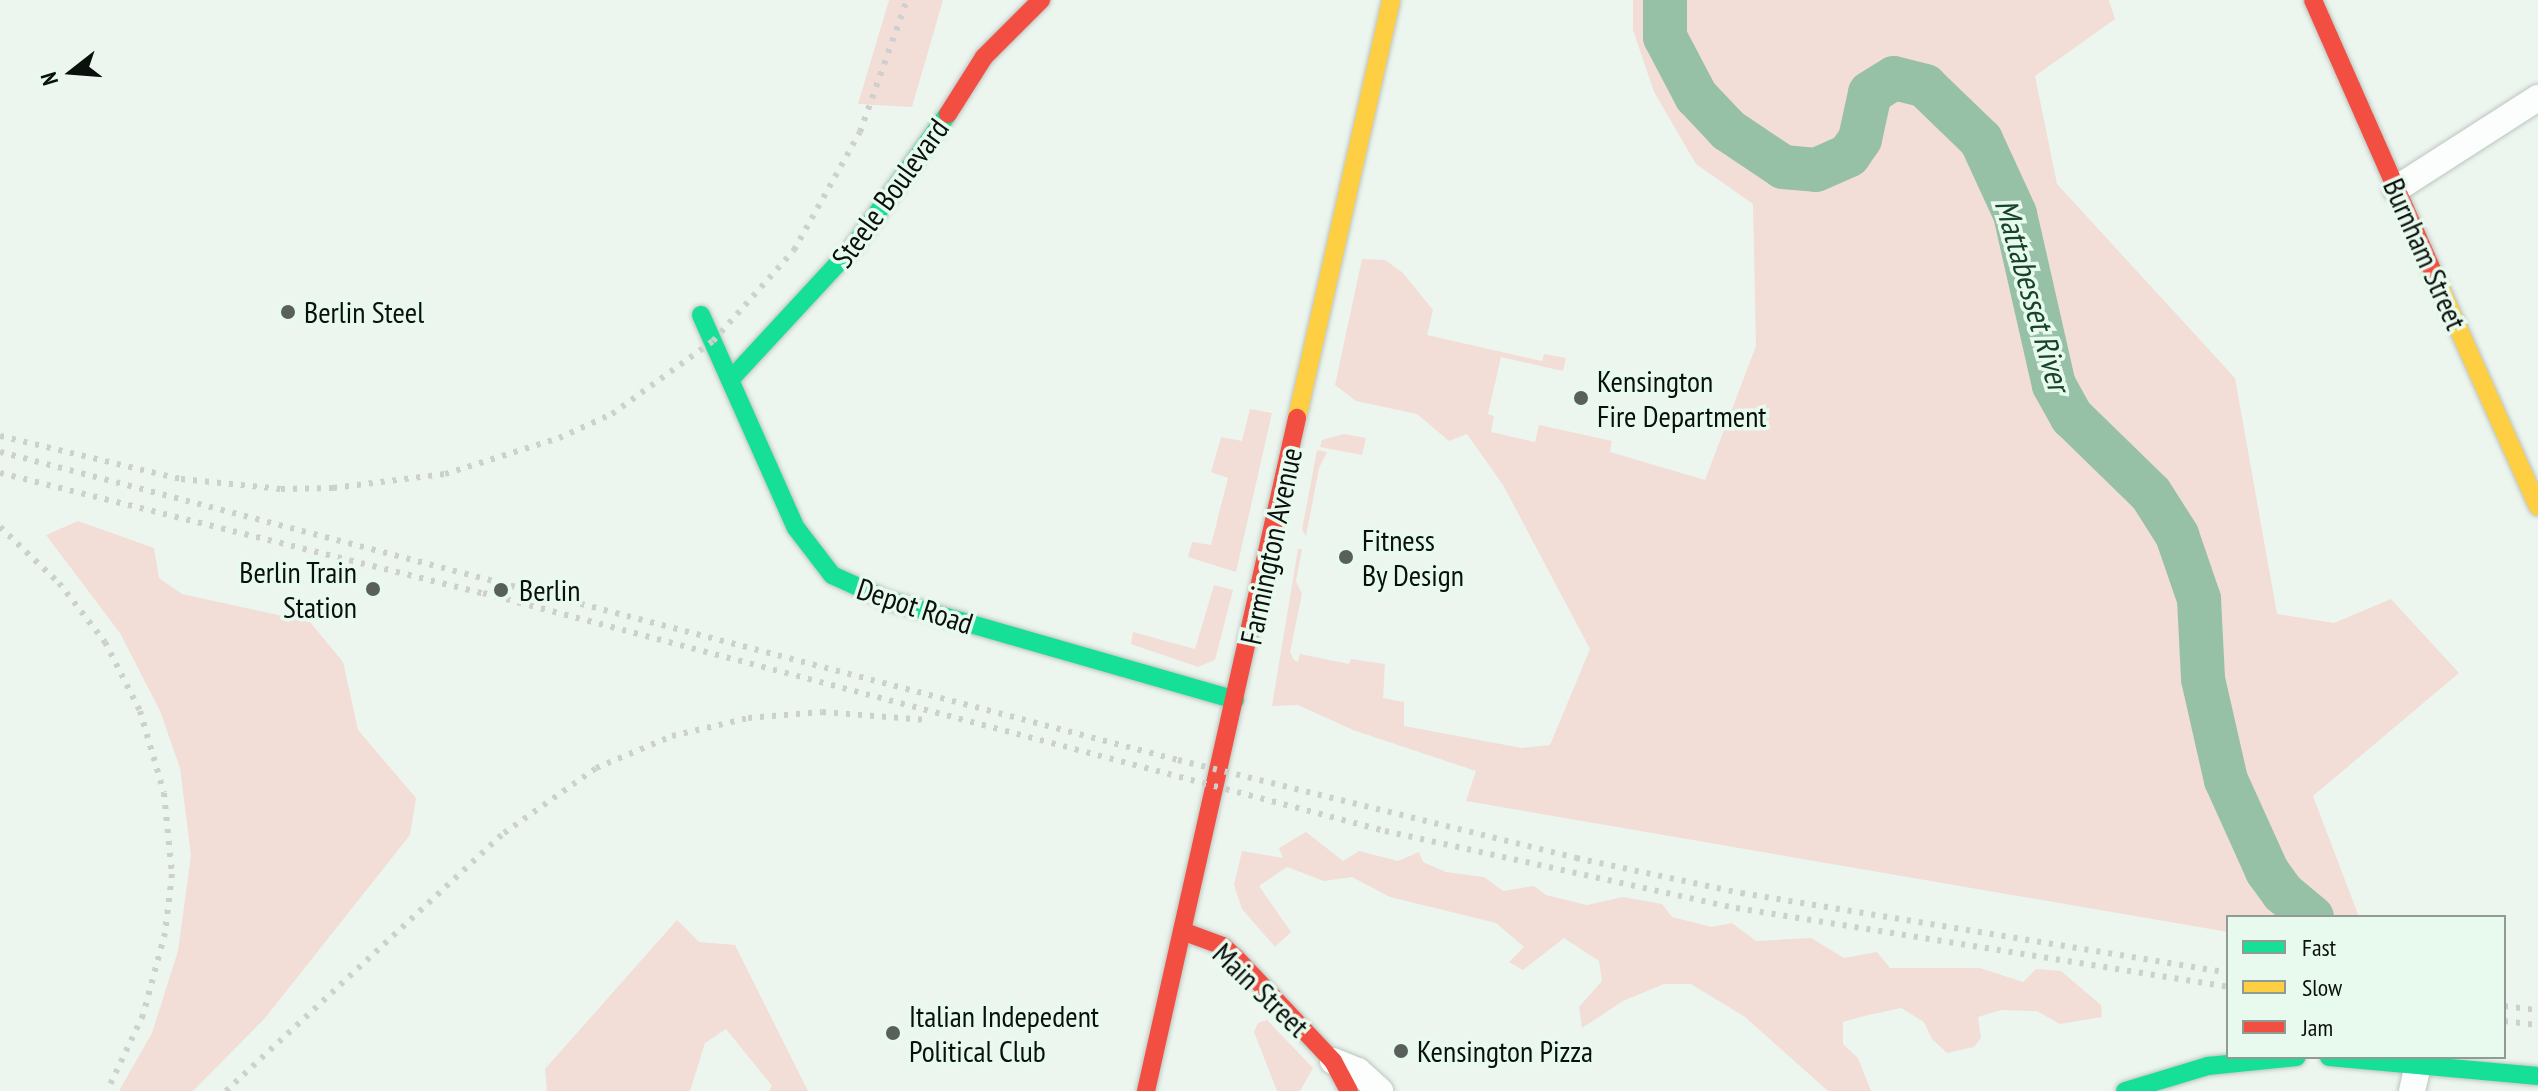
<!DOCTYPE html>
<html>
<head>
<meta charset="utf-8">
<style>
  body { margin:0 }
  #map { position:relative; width:2538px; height:1091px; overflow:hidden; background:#ecf6ef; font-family:"PT Sans Narrow",sans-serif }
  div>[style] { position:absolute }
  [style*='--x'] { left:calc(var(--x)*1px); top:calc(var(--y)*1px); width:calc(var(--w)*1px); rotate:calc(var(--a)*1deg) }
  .green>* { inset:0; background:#f2ddd7 }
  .river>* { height:44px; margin:-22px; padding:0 22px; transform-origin:22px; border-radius:22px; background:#97c1a6 }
  .roads { filter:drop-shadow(0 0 2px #bdc4bf) drop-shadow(0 0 2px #bdc4bf) }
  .street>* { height:26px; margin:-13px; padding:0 13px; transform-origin:13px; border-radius:13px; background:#fcfefd }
  .fast>* { height:18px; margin:-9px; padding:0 9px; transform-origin:9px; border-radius:9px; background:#16e098 }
  .slow>* { height:18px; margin:-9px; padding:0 9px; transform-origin:9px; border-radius:9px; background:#ffcf43 }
  .jam>* { height:18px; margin:-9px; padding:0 9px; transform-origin:9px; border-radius:9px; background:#f24e42 }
  .rail>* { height:6px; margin-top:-3px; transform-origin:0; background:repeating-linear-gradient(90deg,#cdd0ce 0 4px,transparent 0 12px) }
  .dots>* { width:22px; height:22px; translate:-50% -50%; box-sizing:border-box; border:4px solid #e8faee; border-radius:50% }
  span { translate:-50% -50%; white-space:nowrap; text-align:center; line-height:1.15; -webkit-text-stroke:7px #e8faee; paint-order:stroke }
  .street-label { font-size:30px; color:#0a100c }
  .poi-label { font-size:30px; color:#0a100c }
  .left { translate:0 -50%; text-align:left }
  .right { translate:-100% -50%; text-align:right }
  .water-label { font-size:32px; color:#17432a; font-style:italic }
  .legend { position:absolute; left:2226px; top:915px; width:280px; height:144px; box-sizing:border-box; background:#e8faee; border:2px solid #8f9c94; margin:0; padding:10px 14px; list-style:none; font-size:24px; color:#0a100c }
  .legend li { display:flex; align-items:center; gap:16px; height:40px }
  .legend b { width:40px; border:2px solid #8f9c94 }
  .north { position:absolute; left:32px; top:32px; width:80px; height:80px; -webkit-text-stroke:6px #e8faee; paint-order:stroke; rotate:253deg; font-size:22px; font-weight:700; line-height:32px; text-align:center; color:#0a100c }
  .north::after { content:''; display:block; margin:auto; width:28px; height:36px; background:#0a100c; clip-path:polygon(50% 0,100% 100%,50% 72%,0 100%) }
</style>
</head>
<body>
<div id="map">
  <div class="green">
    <i style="clip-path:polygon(889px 0,943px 0,912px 107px,858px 104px)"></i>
    <i style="clip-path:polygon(1633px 0,2109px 0,2115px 19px,2035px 76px,2057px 184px,2235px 378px,2277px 614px,2334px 623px,2391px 599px,2459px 673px,2313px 796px,2359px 917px,2228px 917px,2228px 932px,1466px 801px,1476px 771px,1353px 730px,1298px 705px,1272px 706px,1298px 549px,1302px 549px,1296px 581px,1302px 594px,1290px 652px,1294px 660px,1298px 662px,1300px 654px,1349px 664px,1351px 659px,1385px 664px,1383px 698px,1404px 702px,1404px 726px,1522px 748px,1550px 745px,1590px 649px,1503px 485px,1467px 434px,1449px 441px,1417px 414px,1356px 401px,1335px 385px,1362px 259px,1385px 260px,1403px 273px,1433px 310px,1427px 335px,1542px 361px,1544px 354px,1566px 358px,1563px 371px,1501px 357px,1488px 414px,1494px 416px,1491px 432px,1535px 442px,1539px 425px,1612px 441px,1610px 452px,1705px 480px,1756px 346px,1753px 204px,1696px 164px,1654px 92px,1633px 30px)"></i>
    <i style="clip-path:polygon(1250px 409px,1272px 413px,1236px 572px,1188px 557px,1192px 542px,1211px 545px,1228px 478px,1211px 472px,1221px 437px,1242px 441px)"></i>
    <i style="clip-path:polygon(1344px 434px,1366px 438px,1362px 455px,1320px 447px,1322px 440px)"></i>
    <i style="clip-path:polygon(1317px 450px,1327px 452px,1319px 468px,1306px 536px,1302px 530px)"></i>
    <i style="clip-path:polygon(78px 521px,154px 548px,159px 578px,182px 594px,310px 622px,343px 662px,358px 730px,416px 798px,410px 835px,265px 1018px,193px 1091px,119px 1091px,152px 1033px,178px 951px,191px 855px,180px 768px,160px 711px,120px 633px,46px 535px)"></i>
    <i style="clip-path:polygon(1214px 585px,1233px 590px,1215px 660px,1198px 667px,1131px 644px,1133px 632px,1195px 649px)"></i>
    <i style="clip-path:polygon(1306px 832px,1343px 861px,1359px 851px,1398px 861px,1419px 852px,1423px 862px,1446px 872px,1484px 877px,1503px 891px,1534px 886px,1546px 895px,1587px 905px,1623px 897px,1662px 904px,1672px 917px,1712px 927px,1732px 923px,1756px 941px,1811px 938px,1844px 958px,1877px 952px,1890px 968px,1980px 968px,2023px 982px,2036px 969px,2061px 971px,2101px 1005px,2102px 1017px,2060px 1024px,2037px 1011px,2001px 1010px,1978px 1017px,1981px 1038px,1974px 1047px,1947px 1053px,1932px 1039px,1924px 1022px,1901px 1008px,1864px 1016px,1843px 1022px,1843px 1044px,1858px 1058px,1871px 1091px,1828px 1091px,1745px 1017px,1691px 984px,1664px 984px,1623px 1001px,1582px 1028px,1579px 1007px,1602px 981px,1599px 961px,1564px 938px,1523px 970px,1509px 962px,1524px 947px,1496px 923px,1390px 897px,1352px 877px,1324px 881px,1287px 867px,1259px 886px,1291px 932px,1275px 947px,1242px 909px,1234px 885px,1242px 851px,1283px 858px,1279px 848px)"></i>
    <i style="clip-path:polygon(677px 920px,699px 942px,735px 945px,808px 1091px,769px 1091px,772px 1086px,726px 1029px,705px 1043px,690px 1091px,547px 1091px,545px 1069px)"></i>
    <i style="clip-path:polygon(1267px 1020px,1313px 1068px,1300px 1091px,1277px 1091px,1254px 1032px,1258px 1023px)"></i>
  </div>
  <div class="river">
    <i style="--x:1665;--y:0;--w:37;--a:90"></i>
    <i style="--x:1665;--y:37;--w:67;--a:62.3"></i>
    <i style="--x:1696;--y:96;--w:47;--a:46.7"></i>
    <i style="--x:1728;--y:130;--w:66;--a:33.9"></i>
    <i style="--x:1783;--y:167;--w:33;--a:5"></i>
    <i style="--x:1816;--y:170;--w:36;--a:-24"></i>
    <i style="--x:1849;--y:155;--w:19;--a:-55"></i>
    <i style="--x:1860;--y:139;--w:47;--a:-77.7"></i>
    <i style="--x:1870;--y:93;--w:28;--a:-32"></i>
    <i style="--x:1894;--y:78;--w:32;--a:14"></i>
    <i style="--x:1925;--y:86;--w:78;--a:44"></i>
    <i style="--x:1981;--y:140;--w:81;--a:65.3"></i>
    <i style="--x:2015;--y:214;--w:175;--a:77.2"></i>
    <i style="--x:2054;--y:385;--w:37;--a:61"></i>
    <i style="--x:2072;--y:417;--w:110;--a:44.3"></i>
    <i style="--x:2151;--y:494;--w:49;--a:57.6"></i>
    <i style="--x:2177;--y:535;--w:68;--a:71"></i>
    <i style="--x:2199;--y:599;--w:80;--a:87.1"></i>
    <i style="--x:2203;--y:679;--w:104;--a:77.2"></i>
    <i style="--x:2226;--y:780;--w:100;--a:65.7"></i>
    <i style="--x:2267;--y:871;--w:27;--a:54"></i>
    <i style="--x:2283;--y:893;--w:38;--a:40"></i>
  </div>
  <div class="roads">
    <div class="street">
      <i style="--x:2396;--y:189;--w:169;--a:-32.7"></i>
      <i style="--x:1333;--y:1061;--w:27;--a:22"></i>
      <i style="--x:1358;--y:1071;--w:30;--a:42"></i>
      <i style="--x:2412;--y:1091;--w:28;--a:-77"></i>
    </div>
    <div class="fast">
      <i style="--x:701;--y:315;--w:233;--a:66"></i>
      <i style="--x:796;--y:528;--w:59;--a:52.5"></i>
      <i style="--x:832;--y:575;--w:60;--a:24.4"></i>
      <i style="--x:887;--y:600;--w:362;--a:16"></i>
      <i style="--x:730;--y:380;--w:181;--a:-47.2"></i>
      <i style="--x:853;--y:247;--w:163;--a:-54.5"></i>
      <i style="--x:2329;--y:1057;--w:210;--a:5.2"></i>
      <i style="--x:2125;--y:1091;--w:87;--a:-16.8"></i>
      <i style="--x:2208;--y:1066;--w:89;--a:-5.8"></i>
    </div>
    <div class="slow">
      <i style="--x:2438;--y:283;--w:245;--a:65.9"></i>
      <i style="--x:1297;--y:418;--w:428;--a:-77.3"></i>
    </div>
    <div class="jam">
      <i style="--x:2313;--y:0;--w:309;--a:66.2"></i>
      <i style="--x:948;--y:114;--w:67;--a:-57.7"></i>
      <i style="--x:984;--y:57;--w:81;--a:-45"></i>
      <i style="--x:1182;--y:931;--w:44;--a:20.1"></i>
      <i style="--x:1223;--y:946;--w:16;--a:43"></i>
      <i style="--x:1235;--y:957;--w:143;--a:46.7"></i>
      <i style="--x:1333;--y:1061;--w:34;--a:62"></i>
      <i style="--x:1146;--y:1091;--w:690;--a:-77.35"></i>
    </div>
  </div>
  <div class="rail">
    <i style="--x:0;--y:436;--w:186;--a:13.4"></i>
    <i style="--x:181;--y:479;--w:100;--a:5.7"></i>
    <i style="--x:281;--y:489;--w:52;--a:-1.1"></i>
    <i style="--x:333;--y:488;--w:113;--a:-7.1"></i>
    <i style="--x:445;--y:474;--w:120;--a:-17.5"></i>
    <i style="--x:559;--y:438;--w:58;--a:-24.4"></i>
    <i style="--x:612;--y:414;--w:125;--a:-35.9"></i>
    <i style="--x:713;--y:341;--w:122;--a:-48.3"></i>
    <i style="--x:794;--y:250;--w:135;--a:-60.8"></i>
    <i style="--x:860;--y:132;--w:140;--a:-70.4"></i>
    <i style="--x:0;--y:452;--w:1218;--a:14.65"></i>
    <i style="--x:1178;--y:760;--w:410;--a:13.8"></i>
    <i style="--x:1576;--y:858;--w:169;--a:12"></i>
    <i style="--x:1741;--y:893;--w:494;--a:9.3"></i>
    <i style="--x:0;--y:473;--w:498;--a:14"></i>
    <i style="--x:483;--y:593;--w:933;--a:14.78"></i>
    <i style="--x:1385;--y:831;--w:359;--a:12.4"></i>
    <i style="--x:1736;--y:908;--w:498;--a:9.1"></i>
    <i style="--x:0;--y:527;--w:81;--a:43.5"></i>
    <i style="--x:59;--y:583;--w:75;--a:52.1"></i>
    <i style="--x:105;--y:642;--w:77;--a:63.1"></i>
    <i style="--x:140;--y:711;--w:85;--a:73.7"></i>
    <i style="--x:164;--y:793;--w:81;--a:84.4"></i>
    <i style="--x:172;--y:874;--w:59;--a:96.8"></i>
    <i style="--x:165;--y:933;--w:85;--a:105"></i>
    <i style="--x:143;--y:1015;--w:84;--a:115.3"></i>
    <i style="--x:2504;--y:1006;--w:34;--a:7"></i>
    <i style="--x:2504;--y:1021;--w:34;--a:7"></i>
    <i style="--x:226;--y:1091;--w:379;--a:-42.9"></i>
    <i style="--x:504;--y:833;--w:113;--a:-35.2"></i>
    <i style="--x:596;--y:768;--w:82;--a:-22.8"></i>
    <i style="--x:672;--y:736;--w:78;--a:-13.3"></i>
    <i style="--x:748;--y:718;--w:74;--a:-4.6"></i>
    <i style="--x:822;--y:712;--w:105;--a:4.4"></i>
  </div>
  <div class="dots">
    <i style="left:288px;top:312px;background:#59605b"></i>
    <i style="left:1581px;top:398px;background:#59605b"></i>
    <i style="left:1346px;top:557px;background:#59605b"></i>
    <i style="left:373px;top:589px;background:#59605b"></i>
    <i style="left:501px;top:590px;background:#59605b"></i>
    <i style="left:893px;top:1033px;background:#59605b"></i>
    <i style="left:1401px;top:1051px;background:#59605b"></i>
  </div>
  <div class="street-label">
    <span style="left:890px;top:193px;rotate:-54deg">Steele Boulevard</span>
    <span style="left:2425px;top:254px;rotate:66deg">Burnham Street</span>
    <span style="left:1271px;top:546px;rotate:-78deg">Farmington Avenue</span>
    <span style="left:915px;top:606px;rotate:18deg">Depot Road</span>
    <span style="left:1261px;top:990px;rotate:44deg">Main Street</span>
  </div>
  <div class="poi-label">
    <span class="left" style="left:304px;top:312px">Berlin Steel</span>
    <span class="left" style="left:1597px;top:398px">Kensington<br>Fire Department</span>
    <span class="left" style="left:1362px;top:557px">Fitness<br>By Design</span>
    <span class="right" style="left:357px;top:589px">Berlin Train<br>Station</span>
    <span class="left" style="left:519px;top:590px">Berlin</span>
    <span class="left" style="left:909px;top:1033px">Italian Indepedent<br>Political Club</span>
    <span class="left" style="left:1417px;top:1051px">Kensington Pizza</span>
  </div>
  <div class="water-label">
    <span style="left:2033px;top:295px;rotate:74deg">Mattabesset River</span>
  </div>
  <ul class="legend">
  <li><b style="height:10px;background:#16e098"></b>Fast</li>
  <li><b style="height:10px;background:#ffcf43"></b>Slow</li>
  <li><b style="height:10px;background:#f24e42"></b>Jam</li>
  </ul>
  <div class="north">N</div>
</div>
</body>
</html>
